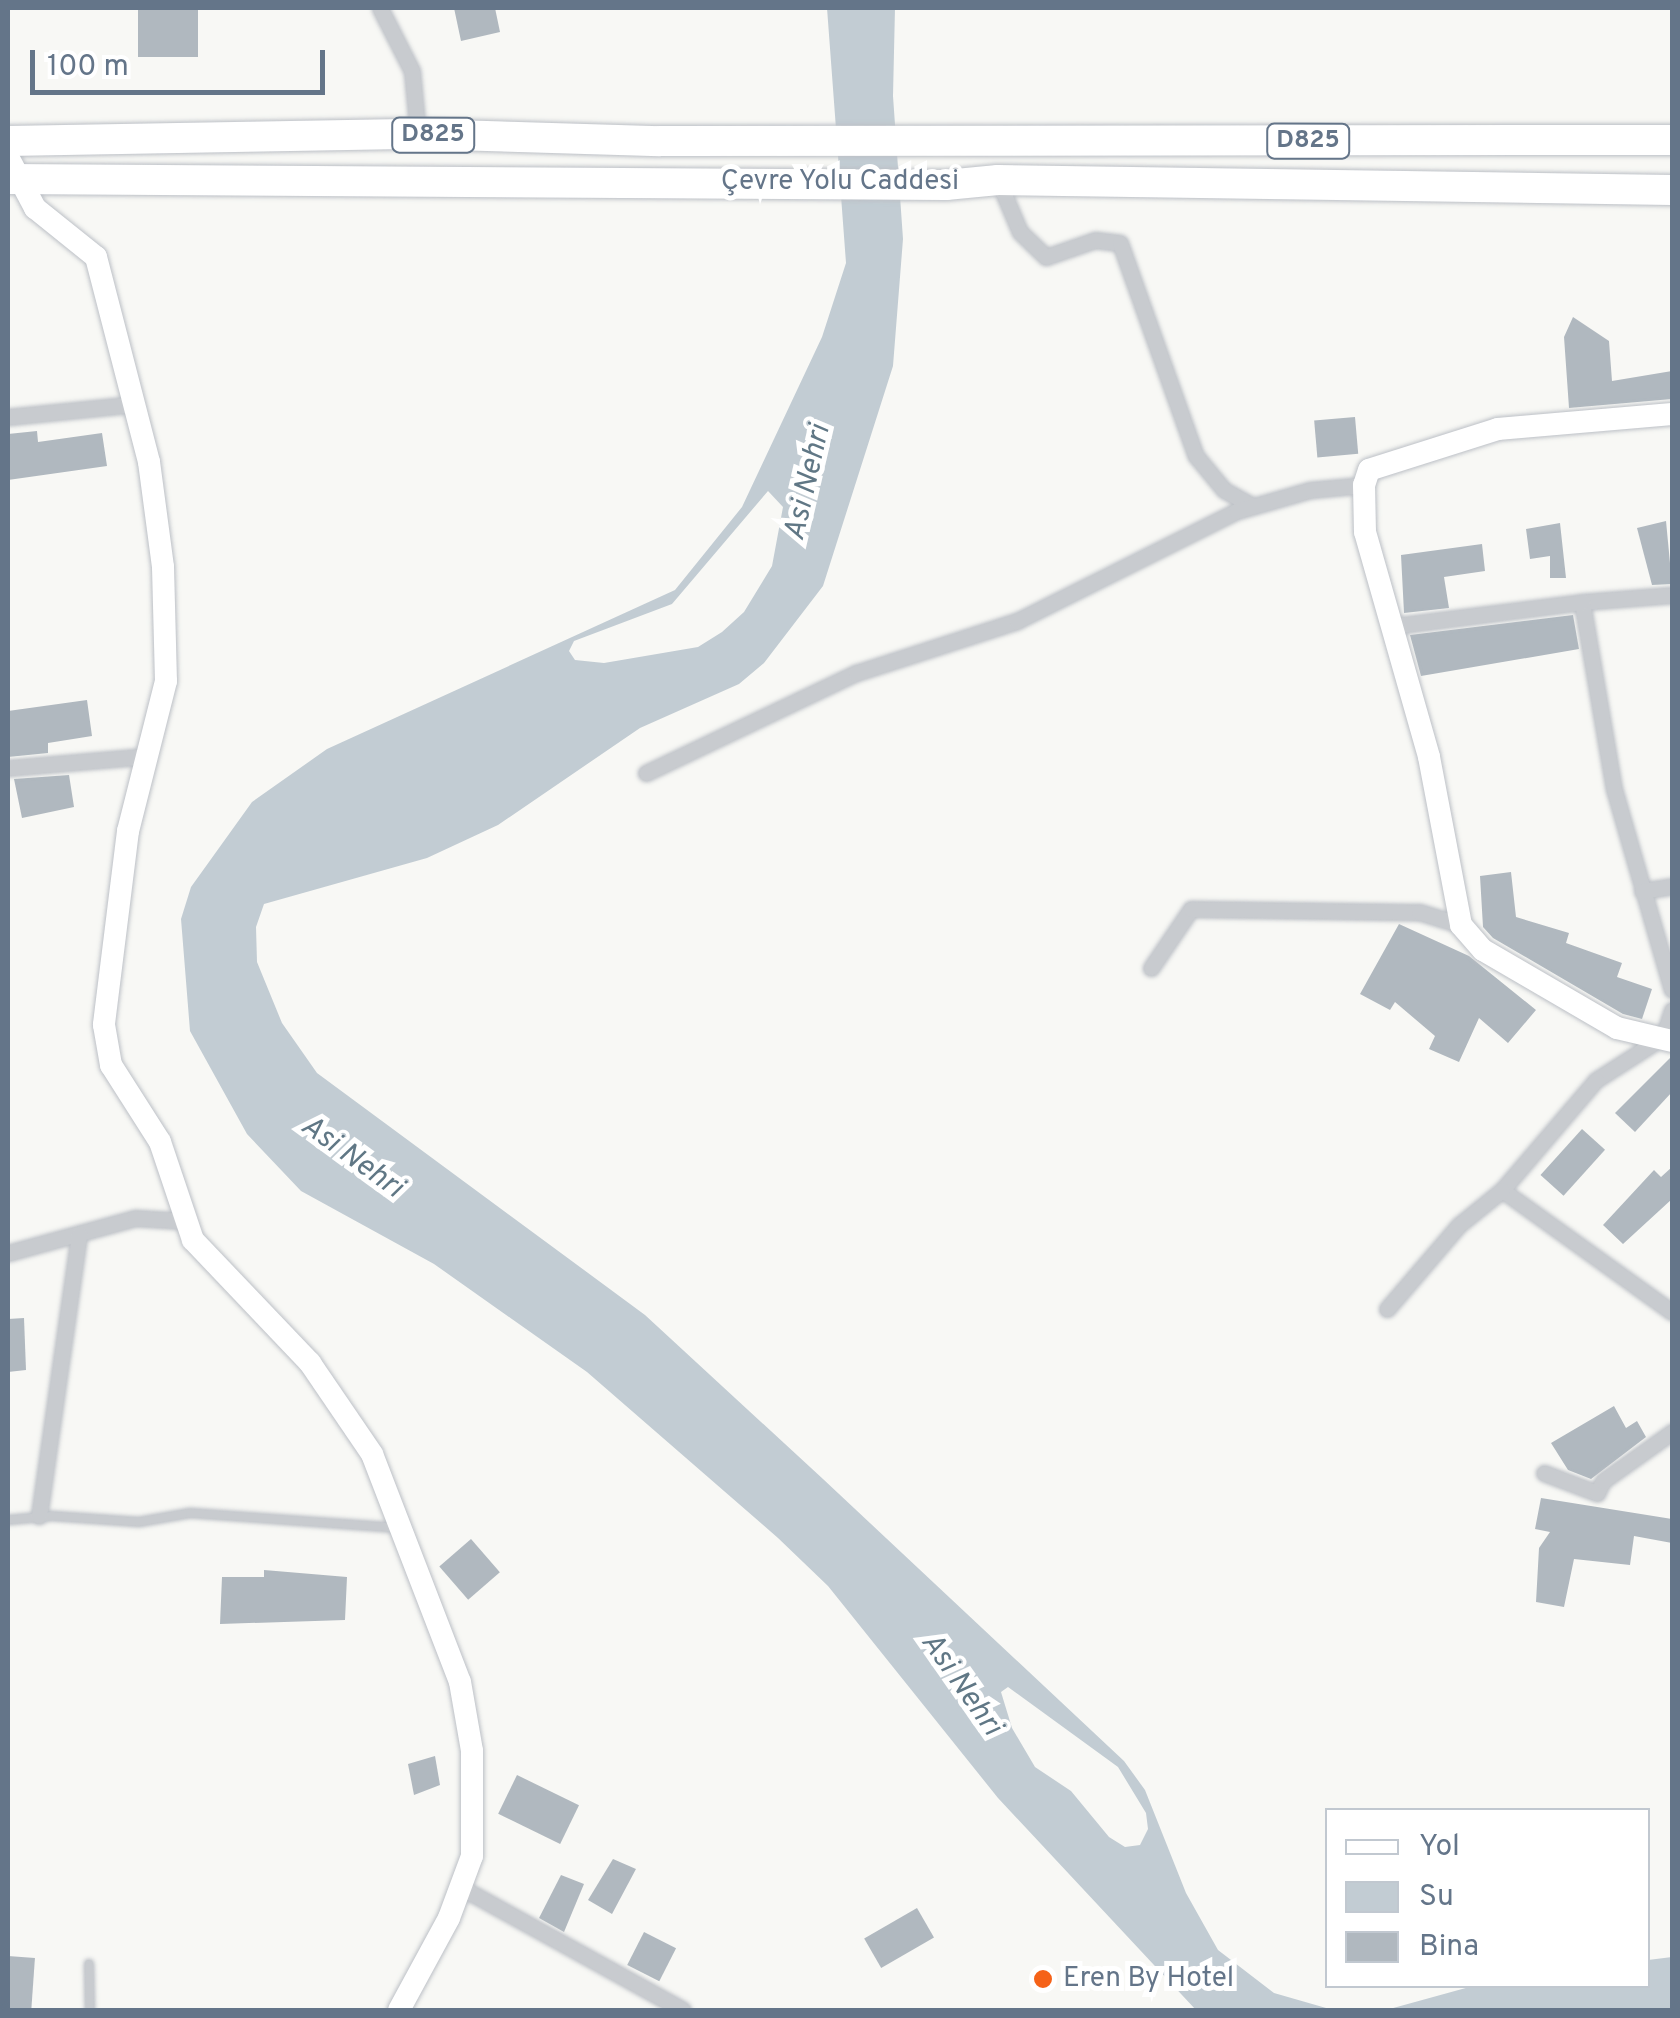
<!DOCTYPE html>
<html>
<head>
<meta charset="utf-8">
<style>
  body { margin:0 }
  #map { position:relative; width:1680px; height:2018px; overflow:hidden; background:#f8f8f5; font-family:Overpass,sans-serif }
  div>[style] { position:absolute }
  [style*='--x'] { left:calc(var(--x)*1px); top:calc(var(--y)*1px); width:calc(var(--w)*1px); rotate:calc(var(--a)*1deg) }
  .water>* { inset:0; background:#c2ccd3 }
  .building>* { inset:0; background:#b0b8bf; transform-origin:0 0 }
  .roads { filter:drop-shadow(0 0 2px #bcc0c6) drop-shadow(0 0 2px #bcc0c6) }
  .lane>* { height:8px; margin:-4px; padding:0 4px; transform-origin:4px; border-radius:4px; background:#c8cbcf }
  .street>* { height:15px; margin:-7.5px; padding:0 7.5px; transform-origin:7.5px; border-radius:7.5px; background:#c8cbcf }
  .secondary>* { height:22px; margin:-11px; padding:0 11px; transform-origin:11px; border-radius:11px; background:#fff }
  .highway>* { height:30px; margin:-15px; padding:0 15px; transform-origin:15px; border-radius:15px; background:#fff }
  .dots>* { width:28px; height:28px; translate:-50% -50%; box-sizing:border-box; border:5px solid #fff; border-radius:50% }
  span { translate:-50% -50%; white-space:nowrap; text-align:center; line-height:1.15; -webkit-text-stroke:10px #fff; paint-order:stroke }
  .shield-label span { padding:2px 8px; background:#fff; border:2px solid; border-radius:8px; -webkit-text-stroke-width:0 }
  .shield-label { font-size:25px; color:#647589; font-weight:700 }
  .street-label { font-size:28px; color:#647589 }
  .poi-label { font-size:28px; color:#647589 }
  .left { translate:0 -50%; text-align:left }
  .water-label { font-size:30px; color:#607785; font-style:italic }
  .frame { position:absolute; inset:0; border:10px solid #647589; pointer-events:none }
  .legend { position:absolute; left:1325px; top:1808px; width:325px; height:180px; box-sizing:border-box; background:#fff; border:2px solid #c1c8d0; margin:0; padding:12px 18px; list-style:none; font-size:30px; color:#647589 }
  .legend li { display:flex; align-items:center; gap:20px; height:50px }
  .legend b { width:50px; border:2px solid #c1c8d0 }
  .scale { position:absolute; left:30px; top:50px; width:295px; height:45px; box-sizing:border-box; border:5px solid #647589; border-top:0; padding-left:12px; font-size:30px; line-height:35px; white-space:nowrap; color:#647589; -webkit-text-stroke:8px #fff; paint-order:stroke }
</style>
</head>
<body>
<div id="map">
  <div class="water">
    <i style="clip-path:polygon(evenodd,827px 8px,895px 8px,893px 96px,903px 239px,893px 366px,823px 586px,764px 663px,739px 684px,640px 728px,498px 825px,427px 858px,264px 904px,256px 927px,257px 962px,282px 1023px,317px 1073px,645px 1315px,823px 1479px,1124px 1761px,1145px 1790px,1186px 1893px,1218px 1950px,1274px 1993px,1333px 2010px,1196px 2010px,998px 1798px,828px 1586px,778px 1538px,587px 1372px,434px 1264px,301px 1191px,247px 1134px,190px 1031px,181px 919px,191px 887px,252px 802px,327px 749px,675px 590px,742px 507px,822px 337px,846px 263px,827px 8px,768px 491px,783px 507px,772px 566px,744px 612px,722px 632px,698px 647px,604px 663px,575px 660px,569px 651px,574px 641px,672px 604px,768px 491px,827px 8px,1008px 1687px,1118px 1767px,1146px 1813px,1148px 1829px,1140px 1845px,1125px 1847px,1109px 1837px,1071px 1791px,1035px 1767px,1012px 1728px,1001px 1692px,1008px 1687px)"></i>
    <i style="clip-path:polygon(1672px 1957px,1672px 2010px,1386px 2010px,1473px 1986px,1648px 1986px,1648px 1960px)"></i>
  </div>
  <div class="building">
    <i style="left:138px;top:8px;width:60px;height:49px"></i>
    <i style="clip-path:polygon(454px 8px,495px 8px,500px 32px,461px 41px)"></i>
    <i style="clip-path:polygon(1573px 317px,1609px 341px,1612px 381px,1672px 371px,1672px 399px,1569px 408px,1564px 337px)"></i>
    <i style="left:1355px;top:417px;width:37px;height:41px;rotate:85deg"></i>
    <i style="clip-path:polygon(37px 431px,38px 442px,102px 433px,107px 466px,8px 480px,8px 434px)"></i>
    <i style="clip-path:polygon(1666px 521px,1672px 584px,1652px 585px,1637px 528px)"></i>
    <i style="clip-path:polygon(1560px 523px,1566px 578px,1550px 578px,1550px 556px,1530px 559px,1526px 529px)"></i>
    <i style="clip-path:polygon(1482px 544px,1485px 571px,1444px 577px,1449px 608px,1404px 613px,1401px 555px)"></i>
    <i style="clip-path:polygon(1573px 615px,1579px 649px,1421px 676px,1410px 635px)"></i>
    <i style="clip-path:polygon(87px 700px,92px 736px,48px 743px,48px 753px,8px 757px,8px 711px)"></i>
    <i style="clip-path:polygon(69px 775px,74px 807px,22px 818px,14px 779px)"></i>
    <i style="clip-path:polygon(1511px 872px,1516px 917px,1569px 933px,1566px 943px,1622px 963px,1617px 977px,1652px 989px,1642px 1019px,1623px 1014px,1493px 938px,1483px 927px,1480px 876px)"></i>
    <i style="clip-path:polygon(1399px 924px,1469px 956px,1536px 1010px,1508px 1043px,1479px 1018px,1459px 1062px,1429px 1049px,1435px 1036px,1395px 1002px,1390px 1010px,1360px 994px)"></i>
    <i style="clip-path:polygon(1672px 1056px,1672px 1092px,1635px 1132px,1615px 1113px)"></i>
    <i style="left:1582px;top:1129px;width:31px;height:62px;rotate:42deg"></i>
    <i style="clip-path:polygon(1672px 1167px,1672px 1199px,1623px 1244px,1603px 1225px,1654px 1170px,1661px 1177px)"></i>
    <i style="clip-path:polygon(24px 1318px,26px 1370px,8px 1372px,8px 1319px)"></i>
    <i style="clip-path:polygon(1614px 1406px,1626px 1428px,1637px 1421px,1646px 1437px,1591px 1479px,1568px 1470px,1551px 1443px)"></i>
    <i style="clip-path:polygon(1541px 1498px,1672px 1519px,1672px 1543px,1634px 1536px,1630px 1565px,1574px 1559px,1564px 1607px,1536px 1602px,1539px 1548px,1550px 1532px,1535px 1529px)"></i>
    <i style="left:471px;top:1539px;width:44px;height:42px;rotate:49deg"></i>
    <i style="clip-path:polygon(264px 1570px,347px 1577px,345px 1620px,220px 1624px,222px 1577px,264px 1577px)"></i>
    <i style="clip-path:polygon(435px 1756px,440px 1785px,414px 1795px,408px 1764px)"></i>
    <i style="left:517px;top:1775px;width:69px;height:43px;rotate:26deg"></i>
    <i style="clip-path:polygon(613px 1859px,636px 1869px,612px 1914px,588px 1900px)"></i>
    <i style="clip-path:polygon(561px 1875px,584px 1884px,564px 1932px,539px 1918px)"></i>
    <i style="left:917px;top:1908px;width:34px;height:61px;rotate:60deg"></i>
    <i style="left:644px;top:1932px;width:36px;height:37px;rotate:27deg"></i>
    <i style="left:8px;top:1956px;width:27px;height:52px;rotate:4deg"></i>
  </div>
  <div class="roads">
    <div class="lane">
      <i style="--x:8;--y:1520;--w:44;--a:-5.2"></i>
      <i style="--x:52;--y:1516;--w:87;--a:3.9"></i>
      <i style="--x:139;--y:1522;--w:52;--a:-10"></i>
      <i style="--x:190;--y:1513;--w:209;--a:4.1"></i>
      <i style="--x:89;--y:1964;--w:46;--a:88.8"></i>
    </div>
    <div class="street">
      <i style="--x:380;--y:8;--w:71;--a:63.1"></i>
      <i style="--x:412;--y:71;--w:63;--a:84.6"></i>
      <i style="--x:998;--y:180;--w:56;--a:67.1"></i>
      <i style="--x:1020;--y:232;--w:36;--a:44"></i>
      <i style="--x:1046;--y:257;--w:52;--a:-19.1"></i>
      <i style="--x:1095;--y:240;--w:25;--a:7"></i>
      <i style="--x:1120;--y:243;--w:226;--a:70.4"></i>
      <i style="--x:1196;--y:456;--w:44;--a:50.5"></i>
      <i style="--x:1224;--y:490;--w:33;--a:29"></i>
      <i style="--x:8;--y:417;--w:129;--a:-5.8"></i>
      <i style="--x:1672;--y:595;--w:90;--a:175.6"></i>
      <i style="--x:1582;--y:602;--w:190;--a:80.3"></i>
      <i style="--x:1614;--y:789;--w:209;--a:73.9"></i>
      <i style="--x:1393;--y:626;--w:191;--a:-7.2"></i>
      <i style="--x:8;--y:768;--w:142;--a:-4.9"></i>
      <i style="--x:646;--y:773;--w:233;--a:-25.5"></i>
      <i style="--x:856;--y:673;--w:169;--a:-17.9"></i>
      <i style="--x:1017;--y:621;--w:246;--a:-26.6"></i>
      <i style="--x:1237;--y:511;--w:76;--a:-16"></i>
      <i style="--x:1310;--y:490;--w:54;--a:-5.3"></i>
      <i style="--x:1642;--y:891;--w:30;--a:-9"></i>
      <i style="--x:1151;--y:968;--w:71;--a:-55.9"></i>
      <i style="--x:1191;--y:909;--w:228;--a:0.8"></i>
      <i style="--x:1419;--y:912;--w:44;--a:17.2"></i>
      <i style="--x:1672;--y:1010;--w:28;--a:108"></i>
      <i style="--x:1663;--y:1037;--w:80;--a:147.3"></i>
      <i style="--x:1596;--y:1080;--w:145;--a:130.5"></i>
      <i style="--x:1502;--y:1190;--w:209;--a:35.7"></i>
      <i style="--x:8;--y:1253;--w:132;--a:-15.4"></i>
      <i style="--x:135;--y:1218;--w:49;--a:3.5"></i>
      <i style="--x:1387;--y:1309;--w:111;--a:-49.4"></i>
      <i style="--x:1459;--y:1225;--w:55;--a:-39.1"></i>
      <i style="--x:1544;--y:1473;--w:57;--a:20.7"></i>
      <i style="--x:1597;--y:1493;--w:13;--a:-63"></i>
      <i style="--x:1603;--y:1481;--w:85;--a:-35.4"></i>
      <i style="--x:39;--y:1516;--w:285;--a:-81.9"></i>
      <i style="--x:462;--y:1888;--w:252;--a:28.9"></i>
    </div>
    <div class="secondary">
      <i style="--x:8;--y:157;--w:58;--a:62.1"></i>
      <i style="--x:35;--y:208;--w:78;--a:38.8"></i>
      <i style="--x:96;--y:257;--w:212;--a:75.5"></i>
      <i style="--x:149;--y:462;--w:106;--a:82.4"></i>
      <i style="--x:163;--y:567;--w:114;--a:88.5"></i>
      <i style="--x:166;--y:681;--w:155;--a:104.2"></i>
      <i style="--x:128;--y:831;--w:195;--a:97.1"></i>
      <i style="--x:104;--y:1025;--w:41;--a:80.1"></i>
      <i style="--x:111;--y:1065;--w:91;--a:57.5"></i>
      <i style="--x:160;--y:1142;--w:103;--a:71.4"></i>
      <i style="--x:193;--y:1240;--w:170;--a:46.4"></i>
      <i style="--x:310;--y:1363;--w:110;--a:55.7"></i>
      <i style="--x:372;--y:1454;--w:244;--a:68.9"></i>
      <i style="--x:460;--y:1682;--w:70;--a:80.1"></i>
      <i style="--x:472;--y:1751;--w:105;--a:90"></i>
      <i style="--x:472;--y:1856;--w:66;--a:110.4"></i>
      <i style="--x:449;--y:1918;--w:105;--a:118.5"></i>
      <i style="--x:1672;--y:414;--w:175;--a:175.1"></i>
      <i style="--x:1498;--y:429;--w:135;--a:162.4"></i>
      <i style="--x:1369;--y:470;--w:16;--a:108"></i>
      <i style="--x:1364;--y:485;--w:47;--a:88.8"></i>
      <i style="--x:1365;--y:532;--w:234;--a:74.1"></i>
      <i style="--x:1429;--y:757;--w:171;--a:79.2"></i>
      <i style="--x:1461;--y:925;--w:33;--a:49"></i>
      <i style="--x:1483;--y:950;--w:155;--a:30.2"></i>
      <i style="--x:1617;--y:1028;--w:57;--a:13.3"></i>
    </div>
    <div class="highway">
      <i style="--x:8;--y:141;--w:410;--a:-1"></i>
      <i style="--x:418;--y:134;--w:242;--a:1.7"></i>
      <i style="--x:660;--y:141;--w:1012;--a:-0.06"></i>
      <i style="--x:8;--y:179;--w:938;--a:0.37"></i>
      <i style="--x:946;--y:185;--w:52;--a:-5.5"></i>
      <i style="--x:998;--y:180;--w:674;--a:0.85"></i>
    </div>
  </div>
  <div class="dots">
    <i style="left:1043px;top:1979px;background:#f56218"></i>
  </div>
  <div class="shield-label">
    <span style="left:433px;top:135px">D825</span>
    <span style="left:1308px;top:141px">D825</span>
  </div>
  <div class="street-label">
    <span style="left:840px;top:182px">Çevre Yolu Caddesi</span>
  </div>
  <div class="poi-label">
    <span class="left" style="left:1063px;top:1979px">Eren By Hotel</span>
  </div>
  <div class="water-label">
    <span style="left:809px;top:483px;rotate:-77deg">Asi Nehri</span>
    <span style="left:351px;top:1158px;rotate:36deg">Asi Nehri</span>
    <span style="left:960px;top:1685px;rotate:55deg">Asi Nehri</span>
  </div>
  <div class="frame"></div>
  <ul class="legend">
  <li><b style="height:12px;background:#fff"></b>Yol</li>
  <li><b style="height:28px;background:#c2ccd3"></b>Su</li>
  <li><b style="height:28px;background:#b0b8bf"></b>Bina</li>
  </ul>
  <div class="scale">100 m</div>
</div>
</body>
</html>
